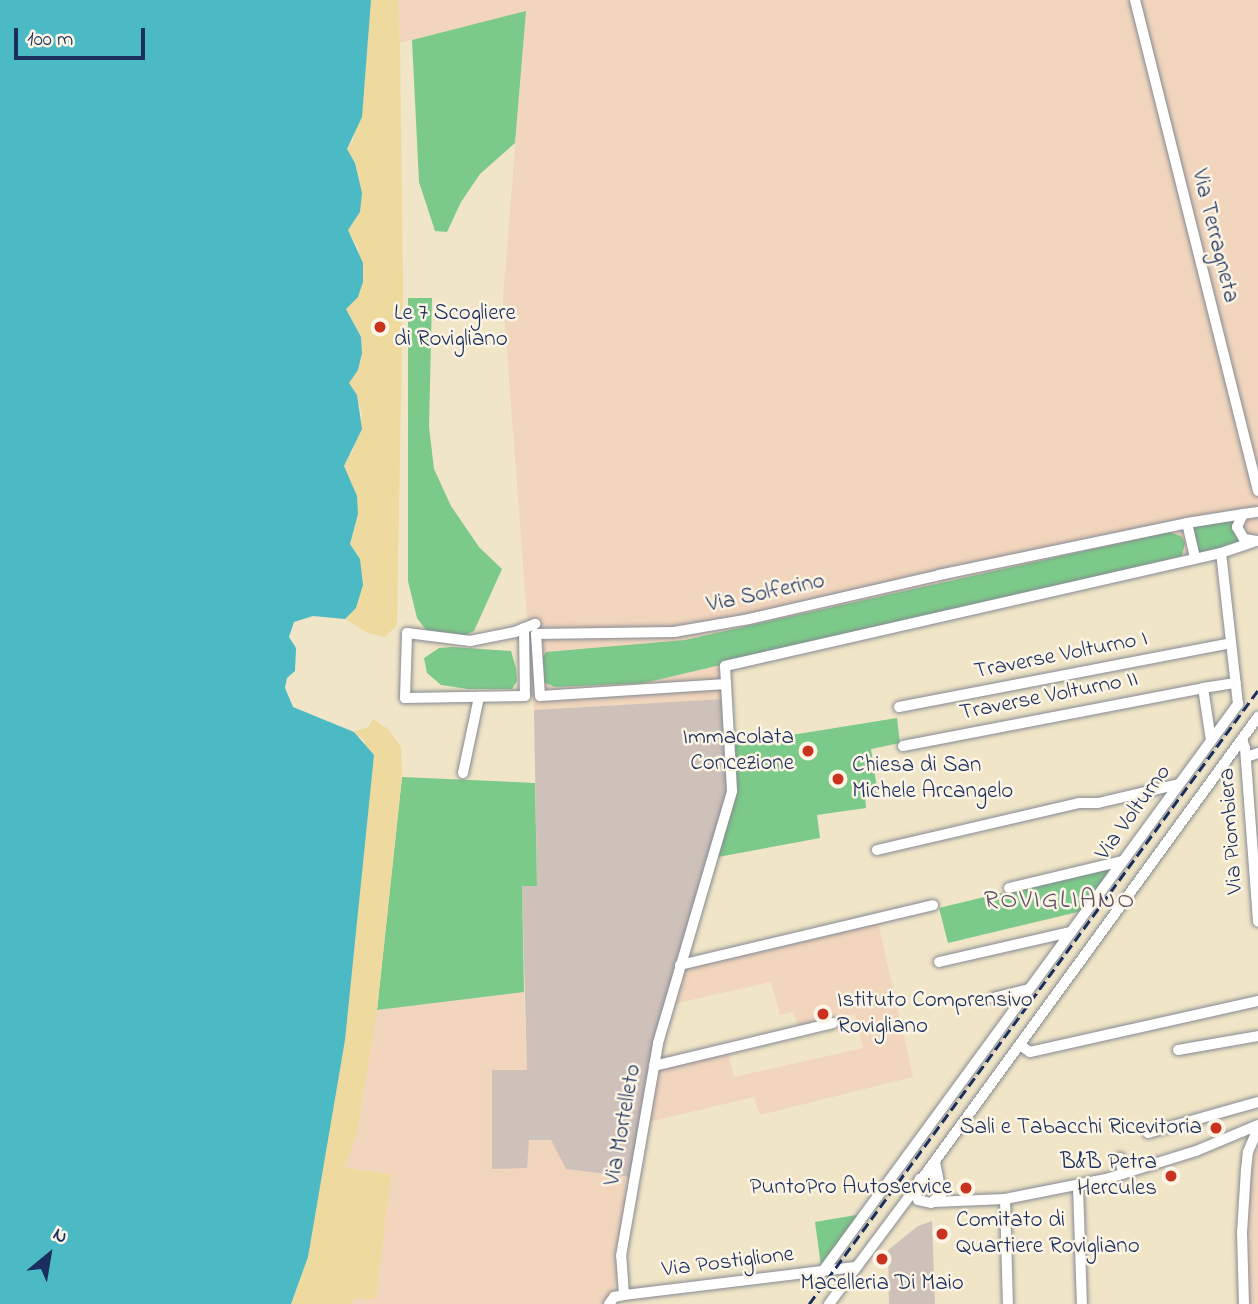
<!DOCTYPE html>
<html>
<head>
<meta charset="utf-8">
<style>
  body { margin:0 }
  #map { position:relative; width:1258px; height:1304px; overflow:hidden; background:#f0e5c7; font-family:"Indie Flower",sans-serif }
  div>[style] { position:absolute }
  [style*='--x'] { left:calc(var(--x)*1px); top:calc(var(--y)*1px); width:calc(var(--w)*1px); rotate:calc(var(--a)*1deg) }
  .built>* { inset:0; background:#f1d5bd }
  .industrial>* { inset:0; background:#cec1ba }
  .green>* { inset:0; background:#7cca89 }
  .sand>* { inset:0; background:#eeda9e }
  .water>* { inset:0; background:#4cbac5 }
  .roads { filter:drop-shadow(0 0 2px #868a92) drop-shadow(0 0 2px #868a92) }
  .minor>* { height:10px; margin:-5px; padding:0 5px; transform-origin:5px; border-radius:5px; background:#fff }
  .rail>* { height:2.5px; margin-top:-1.25px; transform-origin:0; background:repeating-linear-gradient(90deg,#1b2f5e 0 10px,transparent 0 15px) }
  .dots>* { width:19px; height:19px; translate:-50% -50%; box-sizing:border-box; border:4px solid #fcf5e5; border-radius:50% }
  span { translate:-50% -50%; white-space:nowrap; text-align:center; line-height:1.15; -webkit-text-stroke:5px #fcf5e5; paint-order:stroke }
  .street-label { font-size:23px; color:#1b2f5e }
  .poi-label { font-size:23px; color:#1b2f5e }
  .left { translate:0 -50%; text-align:left }
  .right { translate:-100% -50%; text-align:right }
  .quarter-label { font-size:26px; color:#5f526a; letter-spacing:2px }
  .north { position:absolute; left:14px; top:1220px; width:70px; height:70px; -webkit-text-stroke:5px #fcf5e5; paint-order:stroke; rotate:30deg; font-size:19px; font-weight:700; line-height:28px; text-align:center; color:#1b2f5e }
  .north::after { content:''; display:block; margin:auto; width:24px; height:32px; background:#1b2f5e; clip-path:polygon(50% 0,100% 100%,50% 72%,0 100%) }
  .scale { position:absolute; left:14px; top:28px; width:131px; height:32px; box-sizing:border-box; border:4px solid #1b2f5e; border-top:0; padding-left:9px; font-size:21px; line-height:24px; white-space:nowrap; color:#1b2f5e; -webkit-text-stroke:5px #fcf5e5; paint-order:stroke }
</style>
</head>
<body>
<div id="map">
  <div class="built">
    <i style="clip-path:polygon(398px 0,1258px 0,1258px 539px,725px 662px,723px 699px,534px 710px,503px 298px,526px 12px,400px 43px)"></i>
    <i style="clip-path:polygon(878px 922px,913px 1077px,760px 1115px,754px 1097px,640px 1124px,657px 1068px,728px 1053px,734px 1077px,863px 1048px,855px 1014px,798px 1027px,793px 1012px,780px 1015px,771px 982px,673px 1004px,683px 967px)"></i>
    <i style="clip-path:polygon(524px 992px,527px 1070px,493px 1070px,492px 1168px,526px 1168px,529px 1140px,551px 1140px,632px 1177px,618px 1275px,608px 1304px,351px 1304px,354px 1298px,376px 1298px,391px 1174px,344px 1168px,357px 1134px,377px 1010px)"></i>
    <i style="clip-path:polygon(1258px 1146px,1258px 1304px,1250px 1304px,1250px 1176px)"></i>
  </div>
  <div class="industrial">
    <i style="clip-path:polygon(723px 699px,728px 781px,725px 799px,653px 1050px,632px 1177px,566px 1169px,551px 1140px,529px 1140px,527px 1168px,492px 1169px,492px 1070px,527px 1070px,522px 886px,537px 886px,534px 710px)"></i>
    <i style="clip-path:polygon(932px 1221px,935px 1304px,889px 1304px,888px 1250px,918px 1226px)"></i>
  </div>
  <div class="green">
    <i style="clip-path:polygon(526px 11px,515px 143px,480px 174px,461px 202px,447px 232px,435px 231px,419px 182px,412px 40px)"></i>
    <i style="clip-path:polygon(408px 298px,432px 298px,429px 427px,434px 469px,451px 506px,479px 547px,502px 569px,474px 631px,466px 635px,426px 630px,417px 618px,408px 581px)"></i>
    <i style="clip-path:polygon(1235px 514px,1237px 527px,1253px 542px,1195px 558px,1187px 523px)"></i>
    <i style="clip-path:polygon(1169px 532px,1181px 536px,1185px 543px,1182px 556px,644px 683px,555px 687px,543px 682px,541px 660px,546px 652px,685px 640px)"></i>
    <i style="clip-path:polygon(452px 647px,511px 651px,516px 668px,517px 681px,512px 689px,468px 689px,441px 685px,427px 673px,424px 658px,439px 648px)"></i>
    <i style="clip-path:polygon(897px 718px,900px 743px,871px 749px,878px 795px,865px 796px,866px 808px,817px 815px,820px 838px,718px 857px,734px 799px,737px 780px,735px 744px)"></i>
    <i style="clip-path:polygon(402px 777px,535px 783px,537px 886px,522px 886px,524px 992px,377px 1010px)"></i>
    <i style="clip-path:polygon(1116px 865px,1082px 911px,948px 943px,939px 908px)"></i>
    <i style="clip-path:polygon(862px 1214px,821px 1266px,815px 1222px)"></i>
  </div>
  <div class="sand">
    <i style="clip-path:polygon(371px 0,398px 0,400px 43px,403px 288px,397px 625px,385px 637px,368px 633px,345px 619px,356px 608px,360px 559px,350px 544px,358px 514px,344px 466px,353px 450px,362px 415px,357px 396px,349px 383px,362px 353px,361px 337px,346px 309px,359px 250px,348px 230px,360px 212px,355px 163px,346px 149px,353px 141px)"></i>
    <i style="clip-path:polygon(373px 719px,388px 729px,401px 747px,402px 777px,377px 1010px,357px 1134px,344px 1168px,391px 1174px,376px 1299px,354px 1298px,352px 1304px,291px 1304px,308px 1257px,365px 741px,354px 732px,368px 727px)"></i>
  </div>
  <div class="water">
    <i style="clip-path:polygon(0 0,371px 0,362px 117px,347px 149px,355px 163px,362px 193px,360px 212px,348px 230px,363px 263px,363px 282px,358px 297px,346px 309px,361px 337px,362px 353px,358px 370px,349px 383px,357px 395px,362px 429px,344px 466px,357px 496px,358px 514px,350px 544px,360px 559px,363px 585px,356px 608px,345px 619px,313px 616px,294px 622px,289px 637px,296px 648px,295px 671px,287px 678px,285px 688px,293px 707px,354px 732px,374px 755px,345px 1040px,308px 1257px,291px 1304px,0 1304px)"></i>
  </div>
  <div class="roads">
    <div class="minor">
      <i style="--x:1135;--y:0;--w:506;--a:75.94"></i>
      <i style="--x:1187;--y:523;--w:36;--a:77"></i>
      <i style="--x:1257;--y:541;--w:13;--a:-171"></i>
      <i style="--x:1244;--y:539;--w:14;--a:-120"></i>
      <i style="--x:1237;--y:527;--w:14;--a:-65"></i>
      <i style="--x:1243;--y:514;--w:15;--a:-8"></i>
      <i style="--x:524;--y:628;--w:68;--a:89.2"></i>
      <i style="--x:525;--y:696;--w:120;--a:179"></i>
      <i style="--x:405;--y:698;--w:65;--a:-88.2"></i>
      <i style="--x:407;--y:633;--w:64;--a:7.2"></i>
      <i style="--x:470;--y:641;--w:46;--a:-11.3"></i>
      <i style="--x:515;--y:632;--w:22;--a:-22"></i>
      <i style="--x:726;--y:684;--w:186;--a:176.3"></i>
      <i style="--x:540;--y:696;--w:62;--a:-93.7"></i>
      <i style="--x:536;--y:634;--w:138;--a:-0.8"></i>
      <i style="--x:674;--y:632;--w:76;--a:-9.8"></i>
      <i style="--x:749;--y:619;--w:195;--a:-13"></i>
      <i style="--x:939;--y:575;--w:253;--a:-11.8"></i>
      <i style="--x:1187;--y:523;--w:57;--a:-9.1"></i>
      <i style="--x:1203;--y:688;--w:33;--a:-9"></i>
      <i style="--x:899;--y:707;--w:338;--a:-10.9"></i>
      <i style="--x:1242;--y:739;--w:9;--a:72"></i>
      <i style="--x:1245;--y:748;--w:174;--a:85.7"></i>
      <i style="--x:903;--y:746;--w:306;--a:-10.9"></i>
      <i style="--x:1203;--y:688;--w:53;--a:81.3"></i>
      <i style="--x:1246;--y:757;--w:13;--a:-18"></i>
      <i style="--x:463;--y:773;--w:78;--a:-78.1"></i>
      <i style="--x:877;--y:850;--w:207;--a:-13.1"></i>
      <i style="--x:1079;--y:803;--w:19;--a:0"></i>
      <i style="--x:1098;--y:803;--w:83;--a:-13.2"></i>
      <i style="--x:1009;--y:888;--w:116;--a:-13.4"></i>
      <i style="--x:939;--y:962;--w:134;--a:-12.9"></i>
      <i style="--x:680;--y:965;--w:260;--a:-13.3"></i>
      <i style="--x:993;--y:998;--w:37;--a:-14"></i>
      <i style="--x:1020;--y:1045;--w:12;--a:35"></i>
      <i style="--x:1030;--y:1052;--w:234;--a:-12.6"></i>
      <i style="--x:1178;--y:1050;--w:81;--a:-9.9"></i>
      <i style="--x:654;--y:1066;--w:184;--a:-13.5"></i>
      <i style="--x:1148;--y:1133;--w:114;--a:-15.7"></i>
      <i style="--x:1120;--y:1158;--w:16;--a:79"></i>
      <i style="--x:935;--y:1162;--w:33;--a:79"></i>
      <i style="--x:941;--y:1194;--w:13;--a:138"></i>
      <i style="--x:931;--y:1203;--w:13;--a:-167"></i>
      <i style="--x:918;--y:1200;--w:11;--a:-112"></i>
      <i style="--x:914;--y:1190;--w:13;--a:-61"></i>
      <i style="--x:920;--y:1179;--w:9;--a:-21"></i>
      <i style="--x:928;--y:1176;--w:11;--a:22"></i>
      <i style="--x:924;--y:1176;--w:568;--a:-53.96"></i>
      <i style="--x:1078;--y:1186;--w:118;--a:88.1"></i>
      <i style="--x:1005;--y:1199;--w:105;--a:88.4"></i>
      <i style="--x:934;--y:1202;--w:71;--a:-2.4"></i>
      <i style="--x:1005;--y:1199;--w:103;--a:-11.2"></i>
      <i style="--x:1106;--y:1179;--w:94;--a:-17.3"></i>
      <i style="--x:1196;--y:1151;--w:67;--a:-22.8"></i>
      <i style="--x:823;--y:1271;--w:703;--a:-53.8"></i>
      <i style="--x:1238;--y:704;--w:152;--a:-96.4"></i>
      <i style="--x:624;--y:1295;--w:39;--a:-94"></i>
      <i style="--x:621;--y:1256;--w:216;--a:-80.1"></i>
      <i style="--x:658;--y:1043;--w:263;--a:-73.6"></i>
      <i style="--x:732;--y:791;--w:125;--a:-93.2"></i>
      <i style="--x:725;--y:666;--w:509;--a:-12.83"></i>
      <i style="--x:1221;--y:553;--w:34;--a:-19"></i>
      <i style="--x:609;--y:1304;--w:9;--a:-54"></i>
      <i style="--x:614;--y:1297;--w:10;--a:-11"></i>
      <i style="--x:624;--y:1295;--w:234;--a:-6.9"></i>
      <i style="--x:829;--y:1304;--w:142;--a:-53.3"></i>
      <i style="--x:1244;--y:1304;--w:71;--a:-91.6"></i>
      <i style="--x:1242;--y:1233;--w:63;--a:-86.4"></i>
      <i style="--x:1246;--y:1170;--w:18;--a:-84"></i>
      <i style="--x:1248;--y:1152;--w:26;--a:-67"></i>
    </div>
  </div>
  <div class="rail">
    <i style="--x:809;--y:1304;--w:761;--a:-53.82"></i>
  </div>
  <div class="dots">
    <i style="left:380px;top:327px;background:#c8321e"></i>
    <i style="left:808px;top:751px;background:#c8321e"></i>
    <i style="left:838px;top:779px;background:#c8321e"></i>
    <i style="left:823px;top:1014px;background:#c8321e"></i>
    <i style="left:1216px;top:1128px;background:#c8321e"></i>
    <i style="left:1171px;top:1176px;background:#c8321e"></i>
    <i style="left:966px;top:1188px;background:#c8321e"></i>
    <i style="left:942px;top:1234px;background:#c8321e"></i>
    <i style="left:882px;top:1259px;background:#c8321e"></i>
  </div>
  <div class="street-label">
    <span style="left:1214px;top:236px;rotate:76deg">Via Terragneta</span>
    <span style="left:766px;top:594px;rotate:-12deg">Via Solferino</span>
    <span style="left:1061px;top:656px;rotate:-11deg">Traverse Volturno I</span>
    <span style="left:1049px;top:697px;rotate:-11deg">Traverse Volturno II</span>
    <span style="left:1134px;top:813px;rotate:-54deg">Via Volturno</span>
    <span style="left:1232px;top:831px;rotate:-94deg">Via Piombiera</span>
    <span style="left:624px;top:1125px;rotate:-80deg">Via Mortelleto</span>
    <span style="left:728px;top:1263px;rotate:-7deg">Via Postiglione</span>
  </div>
  <div class="poi-label">
    <span class="left" style="left:394px;top:327px">Le 7 Scogliere<br>di Rovigliano</span>
    <span class="right" style="left:794px;top:751px">Immacolata<br>Concezione</span>
    <span class="left" style="left:852px;top:779px">Chiesa di San<br>Michele Arcangelo</span>
    <span class="left" style="left:837px;top:1014px">Istituto Comprensivo<br>Rovigliano</span>
    <span class="right" style="left:1202px;top:1128px">Sali e Tabacchi Ricevitoria</span>
    <span class="right" style="left:1157px;top:1176px">B&amp;B Petra<br>Hercules</span>
    <span class="right" style="left:952px;top:1188px">PuntoPro Autoservice</span>
    <span class="left" style="left:956px;top:1234px">Comitato di<br>Quartiere Rovigliano</span>
    <span style="left:882px;top:1284px">Macelleria Di Maio</span>
  </div>
  <div class="quarter-label">
    <span style="left:1060px;top:902px">ROVIGLIANO</span>
  </div>
  <div class="north">N</div>
  <div class="scale">100 m</div>
</div>
</body>
</html>
